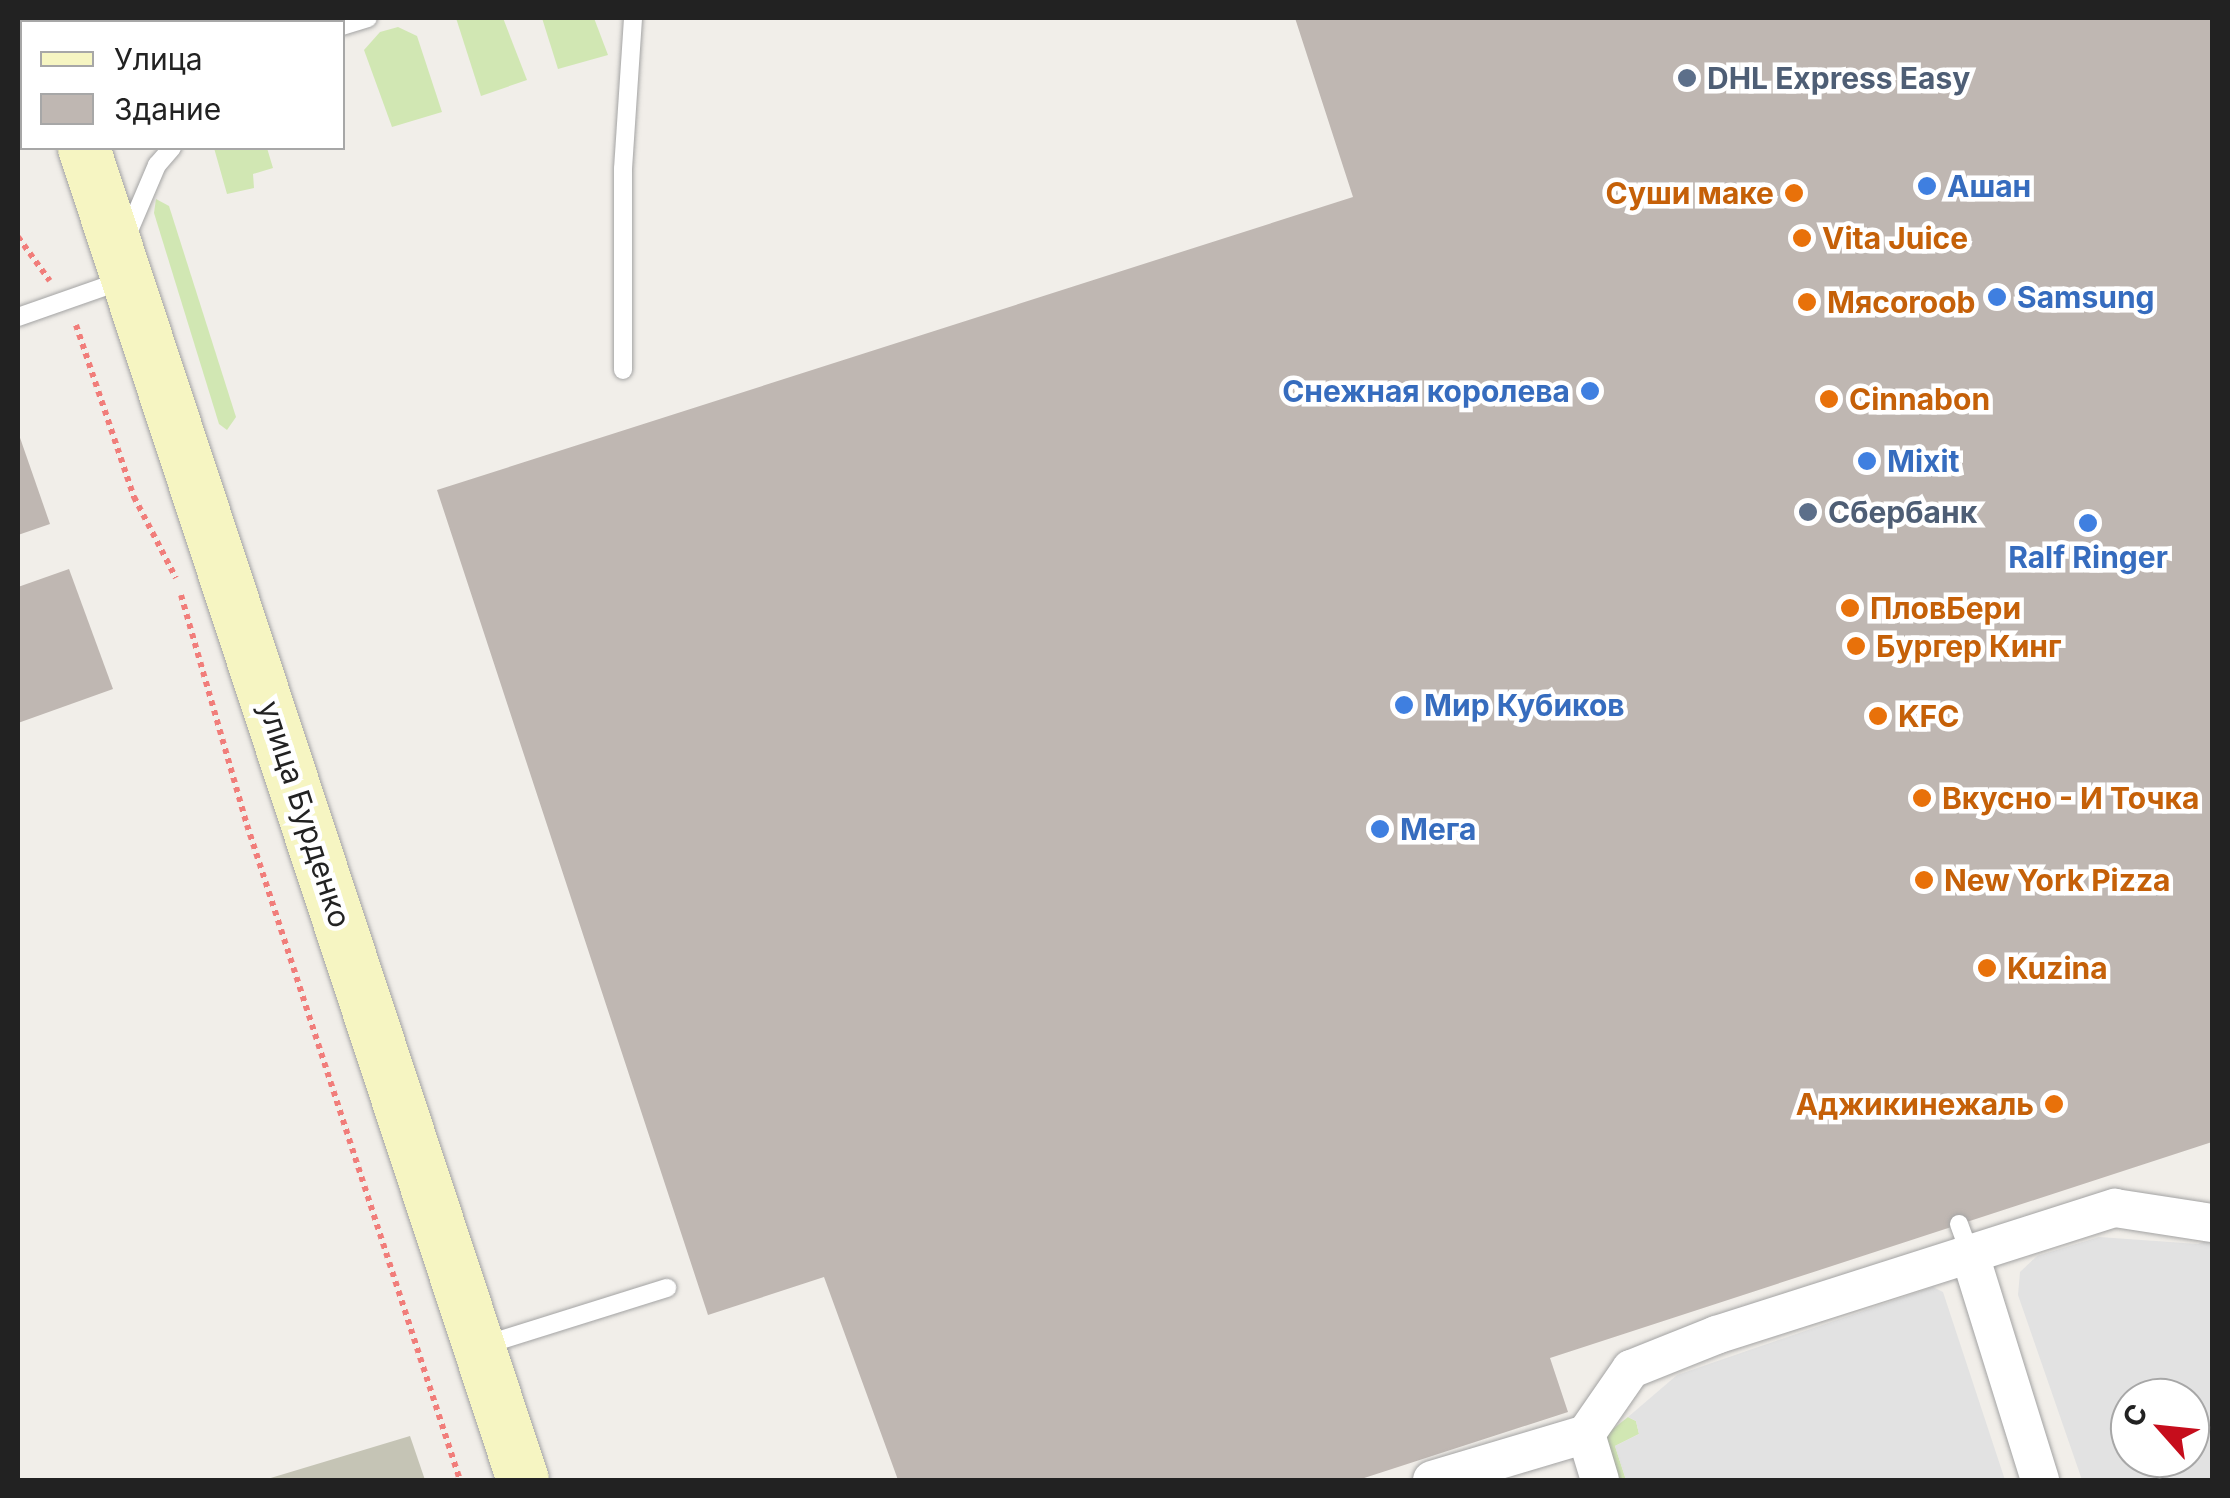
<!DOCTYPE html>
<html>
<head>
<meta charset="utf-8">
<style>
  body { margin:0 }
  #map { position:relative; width:2230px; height:1498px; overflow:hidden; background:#f1eee9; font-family:Inter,sans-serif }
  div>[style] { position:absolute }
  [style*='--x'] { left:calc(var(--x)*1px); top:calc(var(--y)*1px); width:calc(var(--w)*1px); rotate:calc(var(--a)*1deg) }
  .construction>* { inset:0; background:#c5c4b5 }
  .grass>* { inset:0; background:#d1e7b3 }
  .parking>* { inset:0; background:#e2e2e2 }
  .building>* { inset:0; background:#bfb7b2 }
  .path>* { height:6px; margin-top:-3px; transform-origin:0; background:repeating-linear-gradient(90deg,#f17d7a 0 5px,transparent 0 10px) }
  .roads { filter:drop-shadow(0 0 2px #a3a3a3) drop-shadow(0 0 2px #a3a3a3) }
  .lane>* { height:18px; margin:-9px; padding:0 9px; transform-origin:9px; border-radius:9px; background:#fff }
  .street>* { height:38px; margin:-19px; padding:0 19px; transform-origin:19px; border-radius:19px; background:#fff }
  .secondary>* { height:52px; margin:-26px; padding:0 26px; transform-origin:26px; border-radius:26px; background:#f6f5c2 }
  .dots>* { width:28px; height:28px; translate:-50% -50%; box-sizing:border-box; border:5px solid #fff; border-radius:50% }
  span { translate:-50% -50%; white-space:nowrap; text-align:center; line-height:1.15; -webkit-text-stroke:9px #fff; paint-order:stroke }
  .service-label { font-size:30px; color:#4e5e75; font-weight:700 }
  .left { translate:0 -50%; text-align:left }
  .shop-label { font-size:30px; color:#366cbe; font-weight:700 }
  .right { translate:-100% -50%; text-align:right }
  .food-label { font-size:30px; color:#c56008; font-weight:700 }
  .street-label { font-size:30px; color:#222 }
  .frame { position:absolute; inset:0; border:20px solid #222; pointer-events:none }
  .legend { position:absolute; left:20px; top:20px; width:325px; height:130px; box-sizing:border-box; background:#fff; border:2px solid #a7a7a7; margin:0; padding:12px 18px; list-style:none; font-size:30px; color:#222 }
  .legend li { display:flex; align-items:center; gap:20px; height:50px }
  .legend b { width:50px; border:2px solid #a7a7a7 }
  .north { position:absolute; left:2110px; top:1378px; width:100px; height:100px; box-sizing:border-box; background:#fff; border:2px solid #a7a7a7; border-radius:50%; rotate:297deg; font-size:28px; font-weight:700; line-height:40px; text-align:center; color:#222 }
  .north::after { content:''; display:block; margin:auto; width:35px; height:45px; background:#c60d1c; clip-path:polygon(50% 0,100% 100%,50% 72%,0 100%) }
</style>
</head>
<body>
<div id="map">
  <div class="construction">
    <i style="clip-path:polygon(410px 1436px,425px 1480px,264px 1480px)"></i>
  </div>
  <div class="grass">
    <i style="clip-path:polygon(196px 18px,299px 18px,283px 22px,181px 22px)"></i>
    <i style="clip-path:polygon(456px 18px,503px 18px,527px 80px,481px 96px)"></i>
    <i style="clip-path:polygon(542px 18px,594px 18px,608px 55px,558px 69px)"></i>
    <i style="clip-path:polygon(398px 27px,417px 36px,442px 112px,392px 127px,364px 50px,380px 32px)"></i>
    <i style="clip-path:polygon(214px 148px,267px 148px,273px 168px,253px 174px,254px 188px,227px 194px)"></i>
    <i style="clip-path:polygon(156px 199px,169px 206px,236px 417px,227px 430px,219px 424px,154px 213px)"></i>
    <i style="clip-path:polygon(1628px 1417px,1636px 1421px,1639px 1434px,1615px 1446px,1626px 1480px,1615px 1480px,1605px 1448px,1608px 1433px)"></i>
  </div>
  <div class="parking">
    <i style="clip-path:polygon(evenodd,2099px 1237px,2198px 1244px,2212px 1239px,2212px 1480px,2082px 1480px,2018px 1295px,2020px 1272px,2037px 1256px,2099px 1237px,2130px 1398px,2190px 1398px,2190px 1458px,2130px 1458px,2130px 1398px)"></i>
    <i style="clip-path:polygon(1933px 1287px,1943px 1292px,2005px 1480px,1626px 1480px,1615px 1446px,1639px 1434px,1636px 1421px,1628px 1417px,1677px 1375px)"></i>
  </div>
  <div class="building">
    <i style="clip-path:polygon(1295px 18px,2212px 18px,2212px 1142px,1550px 1358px,1568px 1412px,1358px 1480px,898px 1480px,824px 1277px,708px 1315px,437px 490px,1353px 197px)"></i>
    <i style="clip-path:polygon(18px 432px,50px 524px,18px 535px)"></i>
    <i style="clip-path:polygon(69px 569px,113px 689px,18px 723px,18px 587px)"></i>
  </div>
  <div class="path">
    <i style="--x:161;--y:22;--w:15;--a:-16"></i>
    <i style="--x:18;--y:237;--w:54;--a:54"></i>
    <i style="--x:76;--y:325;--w:182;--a:71.4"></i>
    <i style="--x:134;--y:497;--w:91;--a:62.6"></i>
    <i style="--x:181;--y:595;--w:239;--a:74"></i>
    <i style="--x:247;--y:825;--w:689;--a:71.99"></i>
  </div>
  <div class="roads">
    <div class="lane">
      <i style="--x:342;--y:26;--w:27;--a:-17"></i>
      <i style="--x:125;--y:240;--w:82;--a:-66.9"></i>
      <i style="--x:157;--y:165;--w:23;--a:-49"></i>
      <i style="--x:18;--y:317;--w:109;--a:-19.3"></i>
      <i style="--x:623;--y:370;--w:201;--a:-90"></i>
      <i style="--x:623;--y:169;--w:151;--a:-86.2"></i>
      <i style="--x:1959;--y:1224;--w:33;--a:70"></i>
      <i style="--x:485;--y:1345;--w:191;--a:-17.4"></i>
    </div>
    <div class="street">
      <i style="--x:18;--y:72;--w:4;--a:0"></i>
      <i style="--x:1970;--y:1255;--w:236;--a:72.7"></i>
      <i style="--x:1586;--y:1434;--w:48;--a:73.1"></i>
      <i style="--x:1432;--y:1480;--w:161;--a:-16.6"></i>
      <i style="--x:1586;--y:1434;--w:79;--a:-55.3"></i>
      <i style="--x:1631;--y:1369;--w:92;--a:-21.8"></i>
      <i style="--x:1716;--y:1335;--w:419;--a:-17.7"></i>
      <i style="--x:2115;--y:1208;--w:98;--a:8.8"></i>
    </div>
    <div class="secondary">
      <i style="--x:97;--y:22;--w:14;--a:-17"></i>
      <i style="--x:84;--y:148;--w:1402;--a:71.76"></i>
    </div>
  </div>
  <div class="dots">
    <i style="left:1687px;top:78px;background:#5c6f8a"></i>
    <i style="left:1927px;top:186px;background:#3f7fe0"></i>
    <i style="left:1794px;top:193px;background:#e8710a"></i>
    <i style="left:1802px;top:238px;background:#e8710a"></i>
    <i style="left:1997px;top:297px;background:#3f7fe0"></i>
    <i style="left:1807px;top:302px;background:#e8710a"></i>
    <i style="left:1590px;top:391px;background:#3f7fe0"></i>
    <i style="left:1829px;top:399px;background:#e8710a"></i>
    <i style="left:1867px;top:461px;background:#3f7fe0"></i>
    <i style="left:1808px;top:512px;background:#5c6f8a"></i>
    <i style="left:2088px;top:523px;background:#3f7fe0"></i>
    <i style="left:1850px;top:608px;background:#e8710a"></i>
    <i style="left:1856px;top:646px;background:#e8710a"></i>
    <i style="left:1404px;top:705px;background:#3f7fe0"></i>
    <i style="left:1878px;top:716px;background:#e8710a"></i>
    <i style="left:1922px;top:798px;background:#e8710a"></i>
    <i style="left:1380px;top:829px;background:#3f7fe0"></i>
    <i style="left:1924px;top:880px;background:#e8710a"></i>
    <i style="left:1987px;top:968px;background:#e8710a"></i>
    <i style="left:2054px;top:1104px;background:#e8710a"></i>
  </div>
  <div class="service-label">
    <span class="left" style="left:1707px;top:78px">DHL Express Easy</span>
    <span class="left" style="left:1828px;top:512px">Сбербанк</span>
  </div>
  <div class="shop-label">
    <span class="left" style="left:1947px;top:186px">Ашан</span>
    <span class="left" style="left:2017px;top:297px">Samsung</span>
    <span class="right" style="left:1570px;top:391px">Снежная королева</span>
    <span class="left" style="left:1887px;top:461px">Mixit</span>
    <span style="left:2088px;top:557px">Ralf Ringer</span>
    <span class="left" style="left:1424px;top:705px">Мир Кубиков</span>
    <span class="left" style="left:1400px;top:829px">Мега</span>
  </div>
  <div class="food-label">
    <span class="right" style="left:1774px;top:193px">Суши маке</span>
    <span class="left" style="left:1822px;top:238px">Vita Juice</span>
    <span class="left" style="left:1827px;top:302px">Мясоroob</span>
    <span class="left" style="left:1849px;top:399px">Cinnabon</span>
    <span class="left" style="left:1870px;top:608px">ПловБери</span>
    <span class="left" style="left:1876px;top:646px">Бургер Кинг</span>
    <span class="left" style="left:1898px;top:716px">KFC</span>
    <span class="left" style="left:1942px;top:798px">Вкусно - И Точка</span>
    <span class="left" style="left:1944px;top:880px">New York Pizza</span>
    <span class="left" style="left:2007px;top:968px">Kuzina</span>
    <span class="right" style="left:2034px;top:1104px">Аджикинежаль</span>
  </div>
  <div class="street-label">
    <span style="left:305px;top:814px;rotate:72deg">улица Бурденко</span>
  </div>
  <div class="frame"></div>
  <ul class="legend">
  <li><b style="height:12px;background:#f6f5c2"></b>Улица</li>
  <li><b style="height:28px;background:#bfb7b2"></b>Здание</li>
  </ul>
  <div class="north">С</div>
</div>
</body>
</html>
